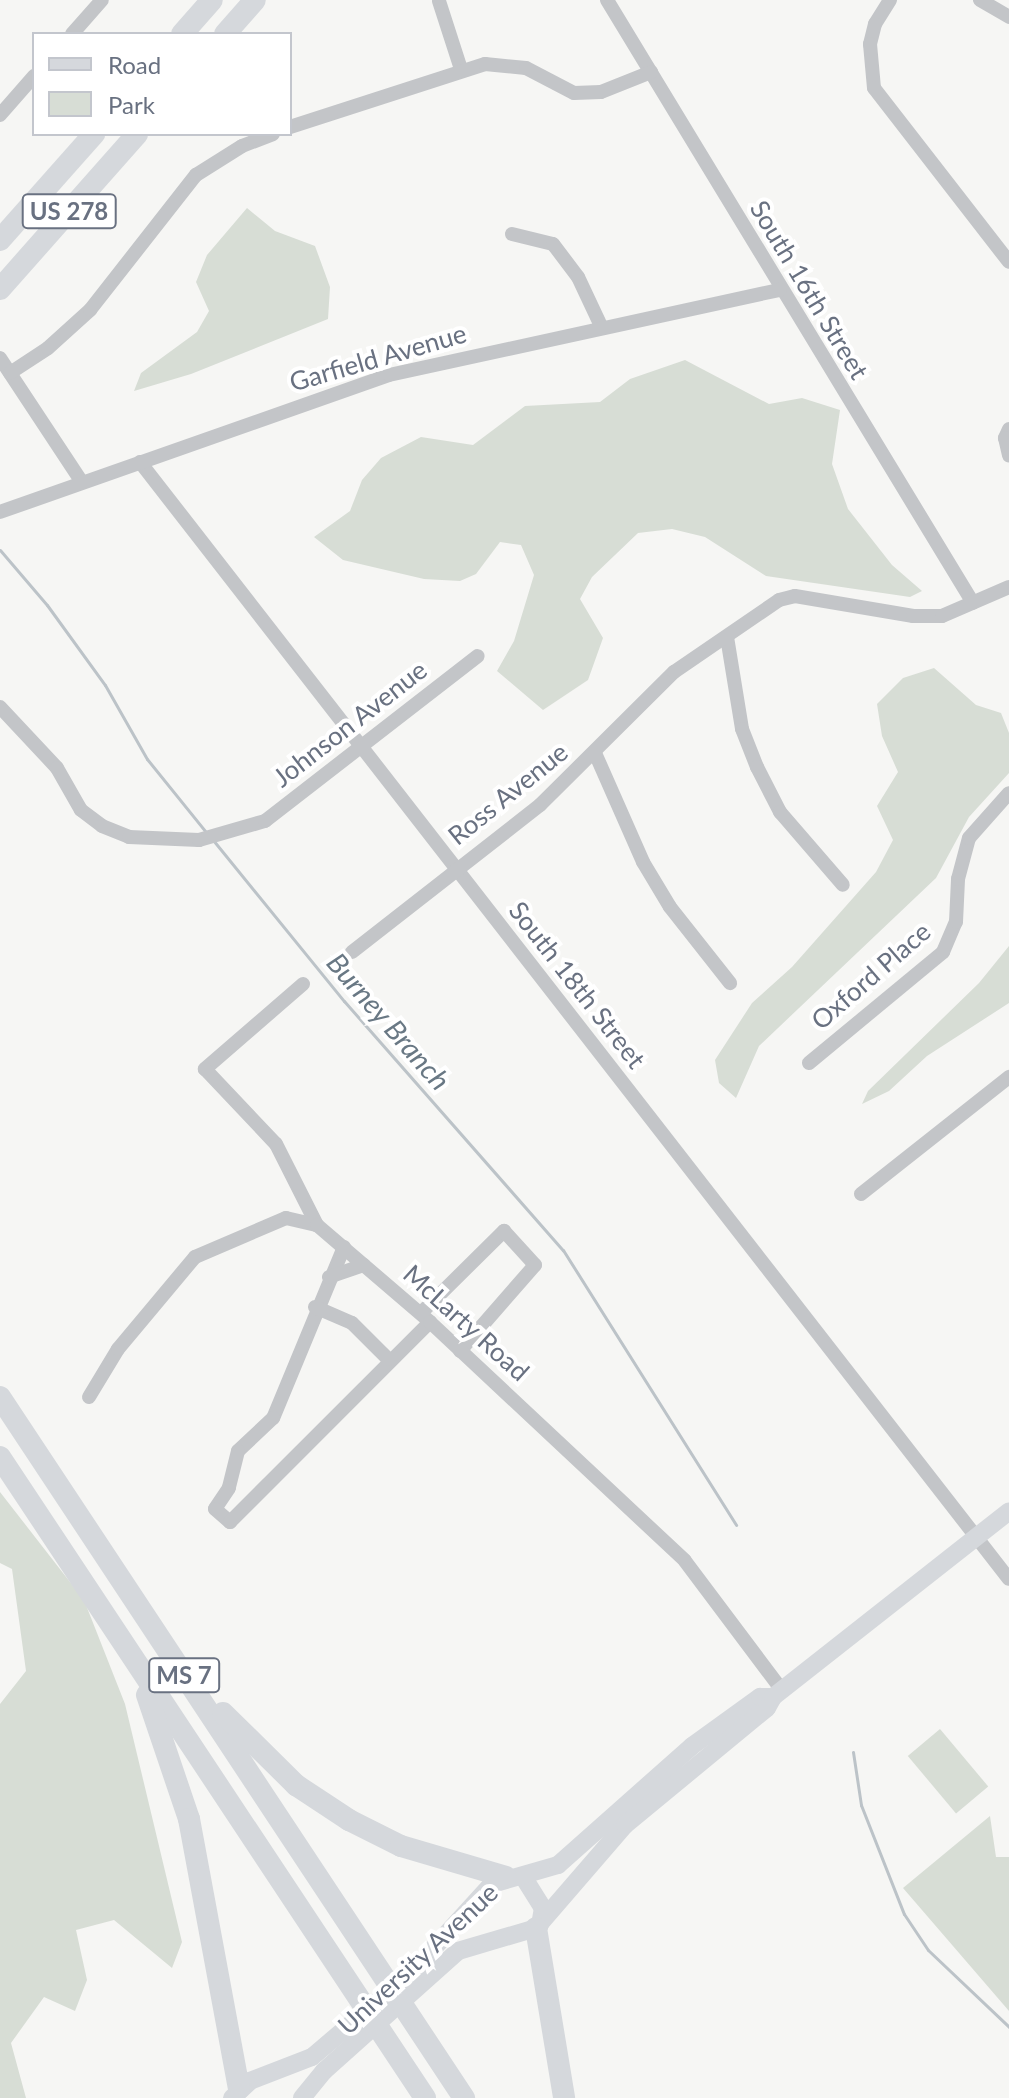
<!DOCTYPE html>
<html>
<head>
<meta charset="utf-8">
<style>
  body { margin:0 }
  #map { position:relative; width:1009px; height:2098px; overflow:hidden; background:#f6f6f4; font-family:Lato,sans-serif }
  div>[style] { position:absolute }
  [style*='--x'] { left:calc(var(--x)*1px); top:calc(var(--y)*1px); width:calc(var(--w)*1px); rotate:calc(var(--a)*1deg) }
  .green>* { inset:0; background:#d7ddd5; transform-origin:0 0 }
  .stream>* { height:3px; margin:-1.5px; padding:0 1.5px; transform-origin:1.5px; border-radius:1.5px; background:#bcc3c8 }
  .minor>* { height:14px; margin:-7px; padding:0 7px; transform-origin:7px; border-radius:7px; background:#c3c5c8 }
  .major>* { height:18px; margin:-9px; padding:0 9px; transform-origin:9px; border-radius:9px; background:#d5d8dc }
  .highway>* { height:22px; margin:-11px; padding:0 11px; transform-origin:11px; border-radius:11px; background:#d5d8dc }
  span { translate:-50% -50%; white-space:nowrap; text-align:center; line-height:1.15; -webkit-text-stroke:8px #fff; paint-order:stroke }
  .shield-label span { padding:2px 6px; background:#fff; border:2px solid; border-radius:6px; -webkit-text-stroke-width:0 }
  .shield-label { font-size:24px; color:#697181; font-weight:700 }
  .street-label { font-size:26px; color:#697181 }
  .water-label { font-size:28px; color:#697884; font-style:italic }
  .legend { position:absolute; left:32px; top:32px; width:260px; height:104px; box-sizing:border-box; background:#fff; border:2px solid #c3c6cd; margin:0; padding:10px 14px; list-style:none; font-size:24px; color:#697181 }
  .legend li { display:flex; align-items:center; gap:16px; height:40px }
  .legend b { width:40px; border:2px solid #c3c6cd }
</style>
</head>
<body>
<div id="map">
  <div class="green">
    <i style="clip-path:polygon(247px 208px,275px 231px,315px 246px,330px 287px,328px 319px,191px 374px,134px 391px,141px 373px,197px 332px,209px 311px,196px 282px,207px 255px)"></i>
    <i style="clip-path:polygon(685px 360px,769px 404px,802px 398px,840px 410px,832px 464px,848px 509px,892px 565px,922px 591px,910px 597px,766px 576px,705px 537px,672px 529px,638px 533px,592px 577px,580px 599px,603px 638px,588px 680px,543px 710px,497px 671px,514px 641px,534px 575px,521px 545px,500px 542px,476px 574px,460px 581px,424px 579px,343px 560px,314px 537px,350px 511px,362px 480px,381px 458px,421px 437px,473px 445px,525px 406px,600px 402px,630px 379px)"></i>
    <i style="clip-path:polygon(934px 668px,976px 705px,1001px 713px,1009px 733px,1009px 773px,969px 817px,936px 878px,759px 1046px,736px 1098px,719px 1083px,715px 1060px,752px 1003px,792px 967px,876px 872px,893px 840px,877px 806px,898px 772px,882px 736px,877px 704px,903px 678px)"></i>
    <i style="clip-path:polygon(1009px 946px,1009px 1003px,927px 1056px,889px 1091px,862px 1104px,868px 1091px,979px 983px)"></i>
    <i style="clip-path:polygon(0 1492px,84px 1600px,125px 1704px,182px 1942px,172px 1968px,114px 1920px,76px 1930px,87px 1980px,75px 2011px,44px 1997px,11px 2043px,26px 2098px,0 2098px,0 1704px,26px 1671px,12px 1569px,0 1563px)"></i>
    <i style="left:940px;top:1729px;width:75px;height:42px;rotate:50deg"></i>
    <i style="clip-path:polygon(990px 1816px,996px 1857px,1009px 1857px,1009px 2011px,903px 1888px)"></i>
  </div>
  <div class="stream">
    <i style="--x:0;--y:550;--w:72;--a:49.5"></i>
    <i style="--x:47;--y:605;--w:99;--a:54.1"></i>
    <i style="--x:105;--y:685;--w:85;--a:60.4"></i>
    <i style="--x:147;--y:759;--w:94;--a:51.1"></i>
    <i style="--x:213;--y:840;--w:208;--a:50.9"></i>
    <i style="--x:344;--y:1001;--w:332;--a:48.7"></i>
    <i style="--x:563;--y:1250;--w:325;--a:57.8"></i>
    <i style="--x:853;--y:1752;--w:54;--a:81.4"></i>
    <i style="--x:861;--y:1805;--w:117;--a:68.5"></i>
    <i style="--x:904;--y:1914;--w:43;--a:56.3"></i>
    <i style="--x:928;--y:1950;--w:112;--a:43.5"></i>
  </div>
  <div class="minor">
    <i style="--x:607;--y:0;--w:705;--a:58.74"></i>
    <i style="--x:890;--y:0;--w:28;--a:122"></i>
    <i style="--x:875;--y:24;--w:21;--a:104"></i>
    <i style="--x:870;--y:44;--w:44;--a:84.8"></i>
    <i style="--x:874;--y:88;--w:220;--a:52.2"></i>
    <i style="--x:980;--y:0;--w:34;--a:30"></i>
    <i style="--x:439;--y:1;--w:71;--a:72.1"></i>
    <i style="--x:72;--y:34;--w:45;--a:-48.6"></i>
    <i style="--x:0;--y:115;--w:52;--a:-48.9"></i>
    <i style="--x:290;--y:127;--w:205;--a:-17.9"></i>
    <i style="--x:485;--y:64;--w:41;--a:5.6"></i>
    <i style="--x:526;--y:68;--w:54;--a:27.5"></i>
    <i style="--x:574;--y:93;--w:27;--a:-2"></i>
    <i style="--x:601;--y:92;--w:54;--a:-21.8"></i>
    <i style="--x:512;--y:234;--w:42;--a:13.7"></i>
    <i style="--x:553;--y:244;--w:41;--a:52.9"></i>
    <i style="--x:578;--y:277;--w:56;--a:64.8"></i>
    <i style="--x:0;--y:358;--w:147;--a:56.6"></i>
    <i style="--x:10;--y:373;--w:45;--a:-33.3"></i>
    <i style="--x:48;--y:348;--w:57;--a:-42.1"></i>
    <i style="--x:90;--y:310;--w:172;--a:-51.9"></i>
    <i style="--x:196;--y:175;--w:54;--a:-32.2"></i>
    <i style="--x:242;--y:146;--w:33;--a:-21"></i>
    <i style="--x:1009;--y:429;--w:10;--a:114"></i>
    <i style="--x:1005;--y:438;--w:18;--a:77"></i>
    <i style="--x:140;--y:462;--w:1415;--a:52.12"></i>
    <i style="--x:0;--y:512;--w:412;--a:-19.4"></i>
    <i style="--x:389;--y:375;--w:400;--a:-12.3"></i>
    <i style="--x:727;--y:637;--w:93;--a:80.7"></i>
    <i style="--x:742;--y:729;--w:41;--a:68.5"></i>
    <i style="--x:757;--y:767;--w:51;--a:62.9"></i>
    <i style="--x:780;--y:812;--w:96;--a:49.2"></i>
    <i style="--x:0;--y:707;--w:83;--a:46.9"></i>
    <i style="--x:57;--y:768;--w:48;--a:60.3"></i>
    <i style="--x:81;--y:810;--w:26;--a:37"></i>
    <i style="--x:102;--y:826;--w:29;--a:22"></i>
    <i style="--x:129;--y:837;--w:70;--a:2.5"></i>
    <i style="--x:199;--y:840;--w:69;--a:-16.1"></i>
    <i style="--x:265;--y:821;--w:269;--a:-37.8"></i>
    <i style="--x:595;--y:753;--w:119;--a:66.2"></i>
    <i style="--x:643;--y:862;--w:52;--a:59"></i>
    <i style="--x:670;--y:907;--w:97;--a:51.7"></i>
    <i style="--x:352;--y:952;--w:239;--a:-38"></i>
    <i style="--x:540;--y:805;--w:189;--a:-44.8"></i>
    <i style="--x:674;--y:672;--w:127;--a:-34.4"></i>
    <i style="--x:779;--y:600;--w:16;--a:-14"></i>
    <i style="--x:795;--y:596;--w:120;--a:9.6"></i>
    <i style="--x:913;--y:616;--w:29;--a:0"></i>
    <i style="--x:942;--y:616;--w:73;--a:-23.4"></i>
    <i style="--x:303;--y:984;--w:130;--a:139.1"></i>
    <i style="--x:205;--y:1069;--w:103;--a:46.6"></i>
    <i style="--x:276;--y:1144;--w:91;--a:63.2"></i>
    <i style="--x:809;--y:1063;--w:174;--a:-39.6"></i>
    <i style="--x:943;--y:952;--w:33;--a:-67"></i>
    <i style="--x:956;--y:922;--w:43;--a:-87.3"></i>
    <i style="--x:958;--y:879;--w:42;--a:-75"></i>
    <i style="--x:969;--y:838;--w:60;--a:-48.4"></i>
    <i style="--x:861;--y:1194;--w:189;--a:-38.3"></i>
    <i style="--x:344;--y:1247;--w:185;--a:112.5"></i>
    <i style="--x:273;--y:1418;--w:48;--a:136.7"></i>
    <i style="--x:238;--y:1451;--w:38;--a:104"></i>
    <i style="--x:229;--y:1488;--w:25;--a:124"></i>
    <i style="--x:215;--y:1509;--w:20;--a:41"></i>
    <i style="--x:230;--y:1522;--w:283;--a:-45"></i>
    <i style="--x:329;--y:1277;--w:37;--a:-19"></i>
    <i style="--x:315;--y:1307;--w:40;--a:23.4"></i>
    <i style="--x:352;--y:1323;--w:51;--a:45"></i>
    <i style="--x:421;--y:1313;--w:117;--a:-44.7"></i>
    <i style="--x:504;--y:1231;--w:46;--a:47.6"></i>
    <i style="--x:535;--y:1265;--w:114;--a:131.1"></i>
    <i style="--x:89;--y:1397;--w:56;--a:-58.9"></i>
    <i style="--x:118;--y:1349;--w:120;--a:-50.1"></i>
    <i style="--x:195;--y:1257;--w:99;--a:-23.2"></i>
    <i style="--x:286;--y:1218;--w:32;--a:13"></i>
    <i style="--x:317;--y:1225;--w:149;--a:40.6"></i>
    <i style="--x:430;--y:1322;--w:349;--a:43.1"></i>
    <i style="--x:685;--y:1561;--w:161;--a:53.1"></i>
  </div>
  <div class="major">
    <i style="--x:524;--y:1878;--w:36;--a:58"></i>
    <i style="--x:543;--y:1908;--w:17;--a:100"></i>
    <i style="--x:232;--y:2098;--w:25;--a:-43"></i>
    <i style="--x:250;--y:2081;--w:66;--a:-21.2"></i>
    <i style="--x:312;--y:2057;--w:128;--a:-40.3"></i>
    <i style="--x:410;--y:1974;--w:122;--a:-47.7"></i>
    <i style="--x:492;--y:1884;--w:69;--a:-16.1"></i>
    <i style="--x:558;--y:1865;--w:179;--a:-41.6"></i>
    <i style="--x:692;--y:1746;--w:84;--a:-35.8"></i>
    <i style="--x:760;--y:1697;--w:13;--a:0"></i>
    <i style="--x:302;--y:2098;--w:35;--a:-51"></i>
    <i style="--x:324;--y:2071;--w:180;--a:-41.8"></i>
    <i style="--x:458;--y:1951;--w:81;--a:-16.4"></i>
    <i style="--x:536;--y:1928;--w:136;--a:-49.2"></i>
    <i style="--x:625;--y:1825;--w:184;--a:-39.5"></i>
    <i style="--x:767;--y:1708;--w:13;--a:-61"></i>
    <i style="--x:773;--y:1697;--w:300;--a:-38.2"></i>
  </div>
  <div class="highway">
    <i style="--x:182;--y:34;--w:45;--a:-48.6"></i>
    <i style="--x:225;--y:34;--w:45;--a:-48.6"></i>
    <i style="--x:0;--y:240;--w:142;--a:-48.4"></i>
    <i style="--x:0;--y:289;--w:207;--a:-48.5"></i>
    <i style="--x:0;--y:1397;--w:841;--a:56.5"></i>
    <i style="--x:0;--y:1457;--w:769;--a:56.45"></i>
    <i style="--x:147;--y:1695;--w:131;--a:71.3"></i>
    <i style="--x:189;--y:1819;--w:274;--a:79.5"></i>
    <i style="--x:223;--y:1713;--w:103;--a:44.6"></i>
    <i style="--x:296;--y:1785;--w:64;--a:33.4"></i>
    <i style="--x:349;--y:1820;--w:58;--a:26.6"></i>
    <i style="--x:401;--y:1846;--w:109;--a:16.4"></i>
    <i style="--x:536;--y:1928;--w:172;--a:80.6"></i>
  </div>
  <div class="shield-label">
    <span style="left:69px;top:211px">US 278</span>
    <span style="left:184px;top:1675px">MS 7</span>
  </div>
  <div class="street-label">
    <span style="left:809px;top:290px;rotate:59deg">South 16th Street</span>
    <span style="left:378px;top:358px;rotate:-16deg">Garfield Avenue</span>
    <span style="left:350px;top:724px;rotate:-38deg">Johnson Avenue</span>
    <span style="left:508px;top:794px;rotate:-39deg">Ross Avenue</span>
    <span style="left:871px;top:976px;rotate:-41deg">Oxford Place</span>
    <span style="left:577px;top:985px;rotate:52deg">South 18th Street</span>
    <span style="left:466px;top:1323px;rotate:42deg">McLarty Road</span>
    <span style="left:418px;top:1959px;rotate:-43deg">University Avenue</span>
  </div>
  <div class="water-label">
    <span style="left:389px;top:1021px;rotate:49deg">Burney Branch</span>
  </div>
  <ul class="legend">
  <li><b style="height:10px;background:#d5d8dc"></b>Road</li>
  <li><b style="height:22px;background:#d7ddd5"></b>Park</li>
  </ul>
</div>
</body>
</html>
